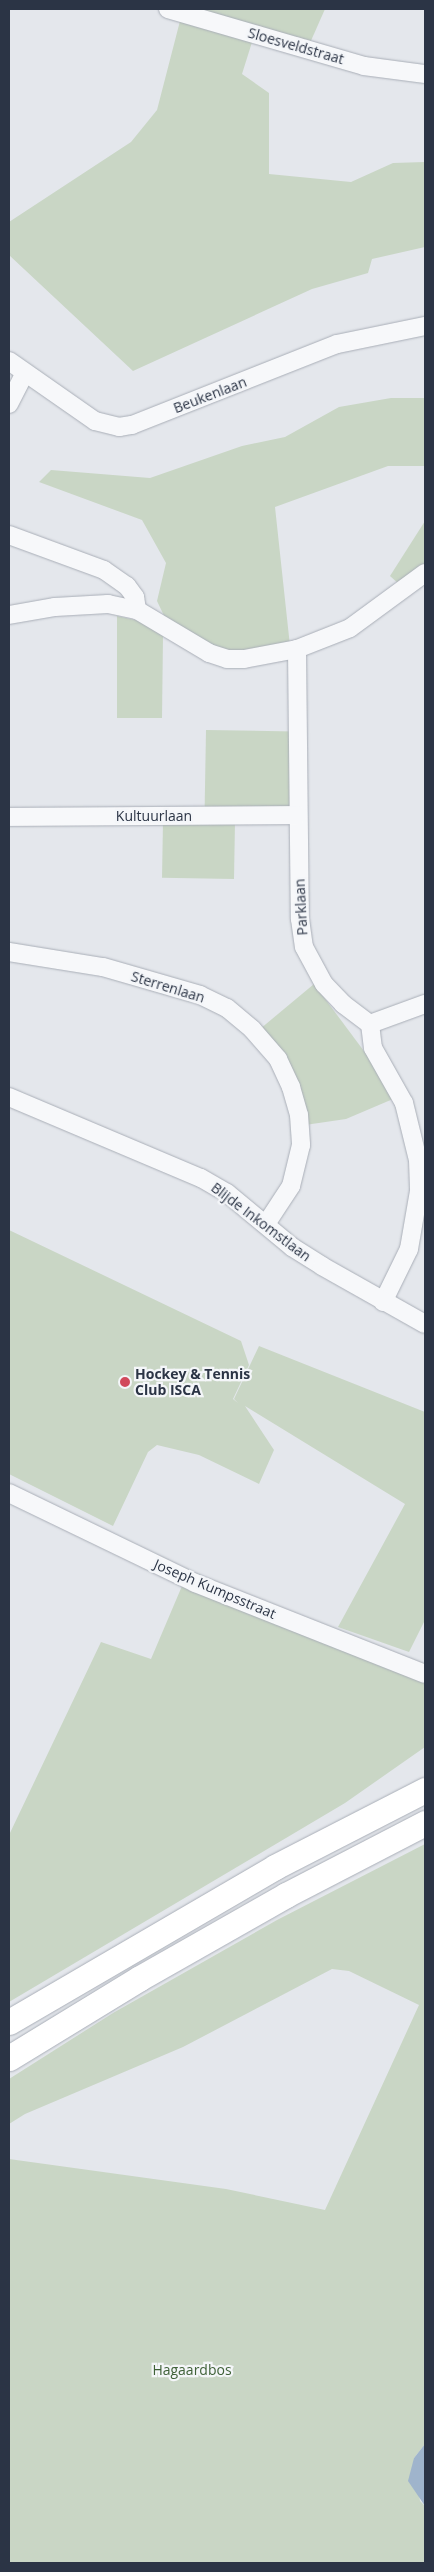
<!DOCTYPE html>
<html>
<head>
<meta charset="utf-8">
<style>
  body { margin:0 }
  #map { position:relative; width:434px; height:2572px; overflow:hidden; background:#e4e7ec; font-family:"Open Sans",sans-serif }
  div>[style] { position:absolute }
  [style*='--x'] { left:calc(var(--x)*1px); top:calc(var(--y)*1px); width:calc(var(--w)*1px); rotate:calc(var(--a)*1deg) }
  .green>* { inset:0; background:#c9d6c5; transform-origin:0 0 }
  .water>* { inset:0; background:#9fb4cc }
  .roads { filter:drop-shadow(0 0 1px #a9aeb7) drop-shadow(0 0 1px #a9aeb7) }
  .minor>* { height:18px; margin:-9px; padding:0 9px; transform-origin:9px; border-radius:9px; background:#f7f8fa }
  .highway>* { height:25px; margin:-12.5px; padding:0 12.5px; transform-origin:12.5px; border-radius:12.5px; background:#fff }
  .dots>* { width:14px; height:14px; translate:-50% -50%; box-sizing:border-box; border:2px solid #f4f6f9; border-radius:50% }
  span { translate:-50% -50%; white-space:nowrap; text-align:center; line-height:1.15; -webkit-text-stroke:4.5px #f4f6f9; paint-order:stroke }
  .street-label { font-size:14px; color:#2b3445 }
  .poi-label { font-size:14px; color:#2b3445; font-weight:700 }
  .left { translate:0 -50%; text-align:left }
  .park-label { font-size:14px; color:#3f6138 }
  .frame { position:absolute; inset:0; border:10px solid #2b3445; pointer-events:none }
</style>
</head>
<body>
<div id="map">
  <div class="green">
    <i style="clip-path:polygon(189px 9px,325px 9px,310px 43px)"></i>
    <i style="clip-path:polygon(180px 21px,253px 39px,242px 74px,269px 93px,269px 174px,351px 182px,393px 163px,425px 162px,425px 247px,372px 259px,368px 273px,312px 289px,133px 371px,9px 255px,9px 222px,131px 142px,157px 110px)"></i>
    <i style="clip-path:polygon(391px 398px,425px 398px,425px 466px,388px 466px,275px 507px,290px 646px,224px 652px,167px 622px,157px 601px,166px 563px,142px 520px,39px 482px,51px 470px,150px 478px,242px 446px,285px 437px,339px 407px)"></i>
    <i style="clip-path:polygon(425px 521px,425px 564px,400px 585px,390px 576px)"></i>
    <i style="clip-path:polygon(117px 616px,140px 621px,163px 636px,162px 718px,117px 718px)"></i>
    <i style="left:206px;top:730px;width:88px;height:79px;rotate:1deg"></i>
    <i style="left:235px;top:822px;width:57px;height:72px;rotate:91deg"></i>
    <i style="clip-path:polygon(314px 984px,384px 1078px,393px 1099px,346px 1119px,305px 1125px,260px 1029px)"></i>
    <i style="clip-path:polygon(9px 1230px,241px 1341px,249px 1365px,233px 1399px,238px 1403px,234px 1399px,259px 1346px,425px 1412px,425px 1620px,409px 1652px,338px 1627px,405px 1504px,245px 1406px,274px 1450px,259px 1484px,199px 1455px,157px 1445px,148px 1452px,113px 1526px,9px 1474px)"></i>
    <i style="clip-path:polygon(182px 1586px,425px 1677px,425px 1747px,345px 1803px,9px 2002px,9px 1835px,101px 1642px,151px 1659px)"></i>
    <i style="clip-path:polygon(425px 1844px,425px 2444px,414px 2458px,420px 2501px,425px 2506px,425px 2563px,9px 2563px,9px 2159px,226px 2189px,325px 2210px,419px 2005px,349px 1971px,332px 1969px,183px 2047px,25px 2114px,9px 2124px,9px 2079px,113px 2013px,277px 1920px)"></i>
  </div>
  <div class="water">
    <i style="clip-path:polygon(425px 2444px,425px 2506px,408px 2481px,414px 2458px)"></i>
  </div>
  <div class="roads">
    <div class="minor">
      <i style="--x:168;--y:9;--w:204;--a:16.2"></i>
      <i style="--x:364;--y:66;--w:62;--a:7.5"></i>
      <i style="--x:9;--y:361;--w:105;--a:34.9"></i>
      <i style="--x:95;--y:421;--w:25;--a:14"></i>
      <i style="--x:119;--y:427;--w:13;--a:-9"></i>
      <i style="--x:132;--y:425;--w:220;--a:-21.6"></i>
      <i style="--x:337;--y:344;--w:90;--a:-11.6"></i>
      <i style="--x:9;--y:404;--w:35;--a:-63"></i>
      <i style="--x:9;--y:535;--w:101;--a:20.2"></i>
      <i style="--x:104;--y:570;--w:28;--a:35"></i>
      <i style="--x:127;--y:586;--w:14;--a:54"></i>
      <i style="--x:135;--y:597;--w:13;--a:81"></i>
      <i style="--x:9;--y:615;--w:47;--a:-9.9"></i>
      <i style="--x:55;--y:607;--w:53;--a:-3.2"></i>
      <i style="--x:108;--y:604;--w:30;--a:12"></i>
      <i style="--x:137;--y:610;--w:84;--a:30.8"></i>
      <i style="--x:209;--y:653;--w:19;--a:18"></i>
      <i style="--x:227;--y:659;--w:17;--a:0"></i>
      <i style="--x:244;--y:659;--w:54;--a:-10.7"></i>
      <i style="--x:297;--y:649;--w:57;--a:-21.6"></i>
      <i style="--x:350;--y:628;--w:93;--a:-36.3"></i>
      <i style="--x:297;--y:649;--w:270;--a:89.4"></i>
      <i style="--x:300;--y:919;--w:28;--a:82"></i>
      <i style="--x:304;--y:947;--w:42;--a:61.6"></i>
      <i style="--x:324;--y:984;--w:28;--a:46"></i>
      <i style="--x:343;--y:1004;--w:34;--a:37"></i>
      <i style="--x:370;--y:1024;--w:24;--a:83"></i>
      <i style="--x:373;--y:1048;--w:63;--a:60.6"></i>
      <i style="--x:404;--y:1103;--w:59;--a:76.2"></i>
      <i style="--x:418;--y:1160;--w:31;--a:88"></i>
      <i style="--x:419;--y:1191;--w:59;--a:99.8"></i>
      <i style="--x:409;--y:1249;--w:59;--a:116.1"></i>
      <i style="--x:9;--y:817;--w:289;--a:-0.4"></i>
      <i style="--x:9;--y:952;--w:95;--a:9.1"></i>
      <i style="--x:103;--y:967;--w:101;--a:16.1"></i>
      <i style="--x:200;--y:995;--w:30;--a:26"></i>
      <i style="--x:227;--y:1008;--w:33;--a:40"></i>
      <i style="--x:252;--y:1029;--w:40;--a:49"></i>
      <i style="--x:278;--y:1059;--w:31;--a:65"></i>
      <i style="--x:291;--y:1087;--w:29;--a:74"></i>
      <i style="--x:299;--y:1115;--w:30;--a:86"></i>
      <i style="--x:301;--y:1145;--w:42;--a:103.7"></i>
      <i style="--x:291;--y:1186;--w:45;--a:123.3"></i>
      <i style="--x:370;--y:1024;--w:59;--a:-20"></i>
      <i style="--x:9;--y:1097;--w:208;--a:22.9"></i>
      <i style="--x:201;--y:1178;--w:30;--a:30"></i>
      <i style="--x:227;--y:1193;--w:85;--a:39.7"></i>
      <i style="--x:292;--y:1247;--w:36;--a:32"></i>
      <i style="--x:322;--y:1266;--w:118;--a:29.4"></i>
      <i style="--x:9;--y:1493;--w:207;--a:25.8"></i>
      <i style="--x:195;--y:1583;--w:247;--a:21.6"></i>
    </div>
    <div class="highway">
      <i style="--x:9;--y:2022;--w:308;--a:-30.2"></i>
      <i style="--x:275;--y:1867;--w:169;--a:-27.2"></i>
      <i style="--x:9;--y:2058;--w:153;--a:-31.4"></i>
      <i style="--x:140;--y:1978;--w:168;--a:-29.6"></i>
      <i style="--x:286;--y:1895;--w:157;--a:-27.4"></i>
    </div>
  </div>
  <div class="dots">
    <i style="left:125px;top:1382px;background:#d1495b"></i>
  </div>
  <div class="street-label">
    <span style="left:296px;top:46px;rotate:16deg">Sloesveldstraat</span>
    <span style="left:210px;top:395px;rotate:-21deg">Beukenlaan</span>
    <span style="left:154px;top:816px">Kultuurlaan</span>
    <span style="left:301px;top:907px;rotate:-93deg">Parklaan</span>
    <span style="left:168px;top:987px;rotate:17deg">Sterrenlaan</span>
    <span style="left:261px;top:1222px;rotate:37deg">Blijde Inkomstlaan</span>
    <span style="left:215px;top:1589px;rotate:23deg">Joseph Kumpsstraat</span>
  </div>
  <div class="poi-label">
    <span class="left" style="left:135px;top:1382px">Hockey &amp; Tennis<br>Club ISCA</span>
  </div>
  <div class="park-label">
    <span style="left:192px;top:2370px">Hagaardbos</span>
  </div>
  <div class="frame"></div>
</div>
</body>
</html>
